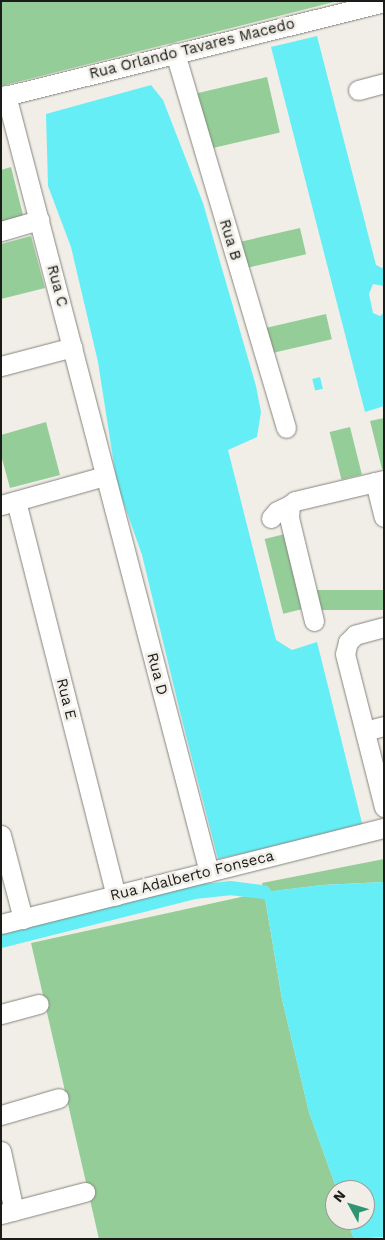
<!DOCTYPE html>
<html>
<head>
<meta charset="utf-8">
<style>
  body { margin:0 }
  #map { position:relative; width:385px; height:1240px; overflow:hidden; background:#f0eee7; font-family:"Work Sans",sans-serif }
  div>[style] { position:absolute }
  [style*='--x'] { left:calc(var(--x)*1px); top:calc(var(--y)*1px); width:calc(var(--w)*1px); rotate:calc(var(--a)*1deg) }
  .green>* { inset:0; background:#94cd98; transform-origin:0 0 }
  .water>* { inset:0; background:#66eef6; transform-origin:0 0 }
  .canal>* { height:14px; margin:-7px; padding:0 7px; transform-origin:7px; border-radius:7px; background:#66eef6 }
  .roads { filter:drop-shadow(0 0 1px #86847e) drop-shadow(0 0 1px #86847e) }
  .minor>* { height:19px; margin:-9.5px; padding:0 9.5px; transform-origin:9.5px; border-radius:9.5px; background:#fff }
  span { translate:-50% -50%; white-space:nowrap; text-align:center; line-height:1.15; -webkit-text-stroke:5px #f0eee7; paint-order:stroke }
  .street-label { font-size:15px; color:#1b1b18 }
  .frame { position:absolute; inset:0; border:2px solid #1b1b18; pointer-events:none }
  .north { position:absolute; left:325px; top:1180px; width:50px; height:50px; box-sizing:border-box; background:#f0eee7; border:1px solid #9b9a94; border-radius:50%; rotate:309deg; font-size:14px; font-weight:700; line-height:20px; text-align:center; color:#1b1b18 }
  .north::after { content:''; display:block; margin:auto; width:18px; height:22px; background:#2e9471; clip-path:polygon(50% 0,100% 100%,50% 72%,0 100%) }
</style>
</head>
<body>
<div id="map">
  <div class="green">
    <i style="clip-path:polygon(1px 1px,338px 1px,1px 86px)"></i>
    <i style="left:267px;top:77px;width:57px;height:74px;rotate:77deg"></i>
    <i style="clip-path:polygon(11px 167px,24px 219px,1px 225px,1px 170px)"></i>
    <i style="left:300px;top:228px;width:27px;height:61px;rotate:77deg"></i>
    <i style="clip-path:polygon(31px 236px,45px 288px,1px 299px,1px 244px)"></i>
    <i style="left:326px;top:314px;width:26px;height:61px;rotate:77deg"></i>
    <i style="clip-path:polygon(384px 418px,384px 469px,382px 469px,370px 421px)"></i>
    <i style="clip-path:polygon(46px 422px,60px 475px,10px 488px,1px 455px,1px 435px)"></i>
    <i style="left:350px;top:427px;width:49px;height:21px;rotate:76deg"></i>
    <i style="left:285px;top:534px;width:77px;height:21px;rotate:76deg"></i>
    <i style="left:384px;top:590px;width:20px;height:72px;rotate:90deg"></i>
    <i style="clip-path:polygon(384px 859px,384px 882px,322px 885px,266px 892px,263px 888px,262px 883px)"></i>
    <i style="clip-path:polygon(264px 892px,282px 999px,309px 1112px,337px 1190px,335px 1220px,347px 1220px,354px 1239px,99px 1239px,31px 943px)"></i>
  </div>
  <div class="water">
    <i style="clip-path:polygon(317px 36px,376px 265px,384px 269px,384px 286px,373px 284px,369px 294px,373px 313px,380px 316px,384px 313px,384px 406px,365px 412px,271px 47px)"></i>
    <i style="clip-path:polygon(151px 85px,163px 100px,203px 203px,256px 386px,261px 412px,257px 437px,228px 450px,276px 640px,292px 650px,317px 642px,363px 827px,218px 859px,181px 716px,142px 555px,117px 484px,98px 362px,71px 247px,48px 186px,46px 114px)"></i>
    <i style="left:320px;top:377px;width:12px;height:8px;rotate:76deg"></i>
    <i style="clip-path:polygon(384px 882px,384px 1237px,354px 1239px,347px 1220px,365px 1220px,365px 1190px,337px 1190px,309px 1112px,282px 999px,264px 892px,322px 885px)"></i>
  </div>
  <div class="canal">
    <i style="--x:1;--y:941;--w:199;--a:-14.2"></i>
    <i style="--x:194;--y:892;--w:36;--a:-6"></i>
    <i style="--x:230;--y:888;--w:34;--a:7"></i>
  </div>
  <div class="roads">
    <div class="minor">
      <i style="--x:175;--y:53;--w:391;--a:73.5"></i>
      <i style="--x:358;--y:90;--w:27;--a:-15"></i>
      <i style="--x:6;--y:95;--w:803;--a:75.36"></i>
      <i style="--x:1;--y:97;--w:395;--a:-13.9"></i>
      <i style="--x:1;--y:231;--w:40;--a:-16"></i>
      <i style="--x:1;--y:366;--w:74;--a:-14.8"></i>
      <i style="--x:375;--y:482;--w:36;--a:76"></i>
      <i style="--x:16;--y:501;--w:407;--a:75.8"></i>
      <i style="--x:1;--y:505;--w:108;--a:-15.6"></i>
      <i style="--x:271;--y:518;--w:9;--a:-49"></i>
      <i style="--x:277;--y:511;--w:14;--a:-25"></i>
      <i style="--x:314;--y:621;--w:106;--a:-103.6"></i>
      <i style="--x:289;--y:518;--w:13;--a:-86"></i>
      <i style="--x:290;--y:505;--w:6;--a:-39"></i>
      <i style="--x:295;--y:501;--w:91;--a:-13.3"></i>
      <i style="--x:384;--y:627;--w:30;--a:165"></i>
      <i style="--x:355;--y:635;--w:10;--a:135"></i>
      <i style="--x:348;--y:642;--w:12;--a:104"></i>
      <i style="--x:345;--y:654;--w:158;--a:75.7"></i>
      <i style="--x:365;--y:731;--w:20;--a:-15"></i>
      <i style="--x:1;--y:835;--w:87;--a:75.3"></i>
      <i style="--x:1;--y:924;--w:395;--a:-14.1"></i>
      <i style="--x:1;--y:1014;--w:39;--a:-15"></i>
      <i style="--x:1;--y:1115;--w:60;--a:-16.3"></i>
      <i style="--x:1;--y:1151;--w:61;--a:77.8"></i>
      <i style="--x:1;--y:1214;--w:87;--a:-14.7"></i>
    </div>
  </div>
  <div class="street-label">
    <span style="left:192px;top:49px;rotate:-14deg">Rua Orlando Tavares Macedo</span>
    <span style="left:230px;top:240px;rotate:73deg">Rua B</span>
    <span style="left:57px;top:286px;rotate:75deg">Rua C</span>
    <span style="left:157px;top:674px;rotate:75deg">Rua D</span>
    <span style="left:66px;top:699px;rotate:76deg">Rua E</span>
    <span style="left:192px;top:876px;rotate:-14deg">Rua Adalberto Fonseca</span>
  </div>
  <div class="frame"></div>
  <div class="north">N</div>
</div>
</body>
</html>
